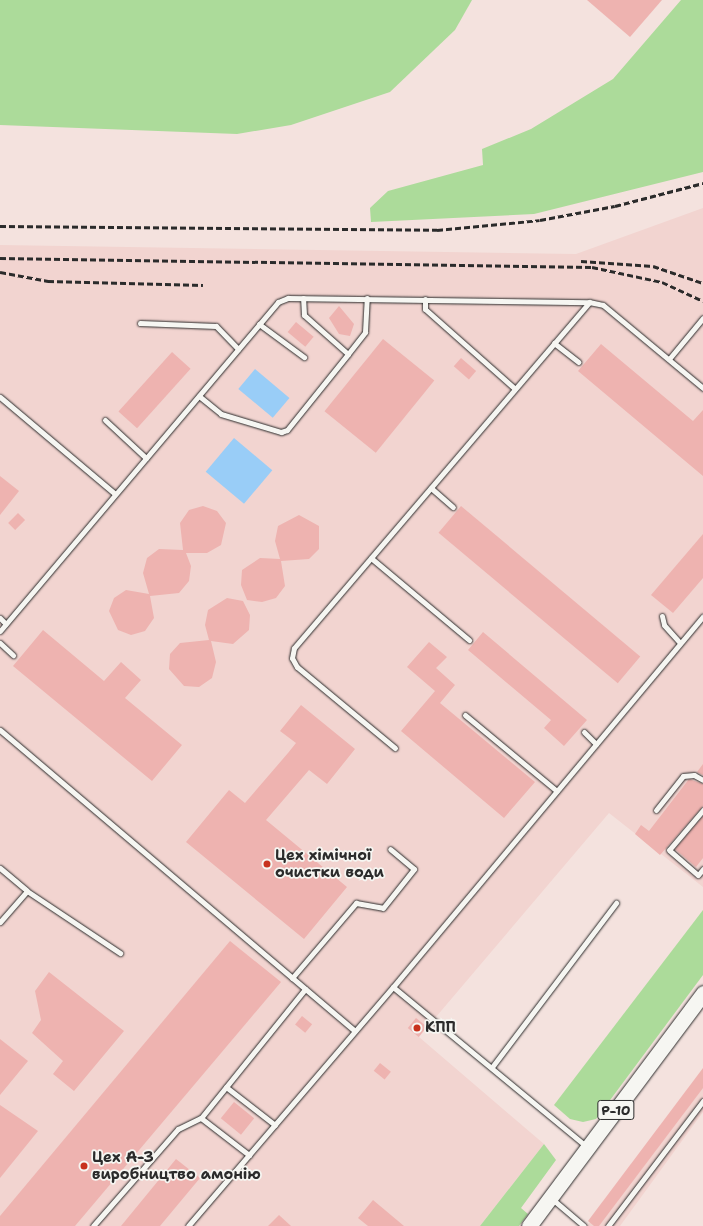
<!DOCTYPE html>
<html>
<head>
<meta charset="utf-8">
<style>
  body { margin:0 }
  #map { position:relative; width:703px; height:1226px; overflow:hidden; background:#f4e2de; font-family:"Shantell Sans",sans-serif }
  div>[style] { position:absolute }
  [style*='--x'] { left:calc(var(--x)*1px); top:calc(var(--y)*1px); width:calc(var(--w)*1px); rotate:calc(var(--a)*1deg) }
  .built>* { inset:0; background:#f2d4d0 }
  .green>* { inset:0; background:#acdb9a }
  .water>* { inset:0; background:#99cdf7; transform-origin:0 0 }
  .building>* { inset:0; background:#eeb3b0; transform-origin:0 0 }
  .roads { filter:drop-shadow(0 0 1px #2b2b2b) drop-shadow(0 0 1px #2b2b2b) }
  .service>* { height:5px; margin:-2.5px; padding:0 2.5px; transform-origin:2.5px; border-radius:2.5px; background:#f6f6f2 }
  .primary>* { height:15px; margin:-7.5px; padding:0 7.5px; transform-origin:7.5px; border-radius:7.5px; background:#f6f6f2 }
  .rail>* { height:3px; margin-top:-1.5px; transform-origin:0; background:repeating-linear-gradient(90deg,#2b2b2b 0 6px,transparent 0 9px) }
  .dots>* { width:11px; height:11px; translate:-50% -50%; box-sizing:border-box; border:2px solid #f6f6f2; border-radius:50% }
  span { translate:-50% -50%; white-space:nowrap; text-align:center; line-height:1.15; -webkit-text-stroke:3.5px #f6f6f2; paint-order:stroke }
  .shield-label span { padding:1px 3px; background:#f6f6f2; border:1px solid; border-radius:3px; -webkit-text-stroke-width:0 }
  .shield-label { font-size:14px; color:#2b2b2b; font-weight:700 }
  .poi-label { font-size:15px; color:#2b2b2b; font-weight:700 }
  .left { translate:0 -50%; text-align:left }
</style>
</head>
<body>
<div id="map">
  <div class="built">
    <i style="clip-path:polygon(703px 208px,703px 887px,609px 813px,419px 1037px,544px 1144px,480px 1226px,0 1226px,0 245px,576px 254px)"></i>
    <i style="clip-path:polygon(703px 1069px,703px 1112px,620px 1226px,587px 1226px)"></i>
  </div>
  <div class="green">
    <i style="clip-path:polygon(0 0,472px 0,455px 30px,390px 92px,291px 125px,237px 134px,0 125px)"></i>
    <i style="clip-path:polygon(681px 0,703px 0,703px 172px,534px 214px,371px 222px,370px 208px,388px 191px,483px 165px,482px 149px,531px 129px,613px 79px)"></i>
    <i style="clip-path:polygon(703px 910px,703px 975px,596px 1119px,583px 1122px,570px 1119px,554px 1105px)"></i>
    <i style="clip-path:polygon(544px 1144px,556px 1160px,521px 1208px,528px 1214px,519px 1226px,480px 1226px)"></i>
  </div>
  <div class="water">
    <i style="left:255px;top:369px;width:45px;height:26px;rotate:40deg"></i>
    <i style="left:234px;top:438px;width:50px;height:44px;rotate:40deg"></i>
  </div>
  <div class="building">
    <i style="clip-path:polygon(587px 0,662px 0,630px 37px)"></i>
    <i style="clip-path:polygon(339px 306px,354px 324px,350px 336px,339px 334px,329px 318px)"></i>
    <i style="left:296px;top:322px;width:23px;height:13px;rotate:40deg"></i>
    <i style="left:383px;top:339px;width:66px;height:93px;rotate:39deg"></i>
    <i style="clip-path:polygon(601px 344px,693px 421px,703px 410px,703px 476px,578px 371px)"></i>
    <i style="left:172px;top:352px;width:25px;height:80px;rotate:42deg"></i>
    <i style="left:461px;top:358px;width:20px;height:11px;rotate:41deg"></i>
    <i style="clip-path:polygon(0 476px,19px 491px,0 515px)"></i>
    <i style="clip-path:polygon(203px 506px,217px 511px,226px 523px,221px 545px,207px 553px,186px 553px,191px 566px,189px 581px,179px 593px,150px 596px,154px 618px,145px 631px,131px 635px,118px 630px,109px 611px,114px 598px,126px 590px,149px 594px,143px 573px,147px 558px,159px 549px,183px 550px,180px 523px,189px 510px)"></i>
    <i style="left:461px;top:506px;width:234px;height:35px;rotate:40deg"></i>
    <i style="left:18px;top:513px;width:10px;height:14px;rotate:45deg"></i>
    <i style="clip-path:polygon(299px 515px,319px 526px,319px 549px,309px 559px,281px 561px,285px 586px,276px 598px,262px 602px,247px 600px,241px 585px,242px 570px,260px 558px,280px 559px,275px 541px,278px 526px)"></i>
    <i style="clip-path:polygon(703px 534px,703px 578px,673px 613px,651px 595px)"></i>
    <i style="clip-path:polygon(227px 598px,243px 601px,250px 615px,249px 630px,233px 644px,211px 641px,216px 662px,212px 678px,199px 687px,184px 686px,169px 669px,170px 654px,180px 643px,209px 640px,205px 625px,208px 610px)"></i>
    <i style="clip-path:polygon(43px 630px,104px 681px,121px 662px,141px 680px,125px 698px,182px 745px,152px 781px,13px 666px)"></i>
    <i style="clip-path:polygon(483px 632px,587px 720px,564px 746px,544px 728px,551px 720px,468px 650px)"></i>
    <i style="clip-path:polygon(429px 642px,447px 657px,436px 668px,455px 685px,440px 703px,535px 782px,504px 818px,401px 731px,435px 691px,407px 667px)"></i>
    <i style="clip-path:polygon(301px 705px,355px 749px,327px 784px,309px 770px,266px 820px,347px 887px,304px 939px,186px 842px,229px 790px,245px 803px,288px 753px,296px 743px,280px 731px)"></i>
    <i style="clip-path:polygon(703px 764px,703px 775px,697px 772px)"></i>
    <i style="clip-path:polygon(689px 779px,703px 784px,703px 806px,660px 855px,635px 834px,641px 825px,649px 831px)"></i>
    <i style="clip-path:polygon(703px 816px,703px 858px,696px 867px,675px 849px)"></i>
    <i style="clip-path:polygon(230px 941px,281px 982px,75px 1226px,0 1226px,0 1216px)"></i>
    <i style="clip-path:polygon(49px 972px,124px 1031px,74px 1091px,53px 1074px,63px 1061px,32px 1033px,41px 1020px,35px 991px)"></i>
    <i style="left:302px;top:1016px;width:13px;height:11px;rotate:39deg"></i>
    <i style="left:416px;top:1018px;width:14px;height:13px;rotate:39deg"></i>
    <i style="clip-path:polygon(0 1039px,28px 1061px,0 1095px)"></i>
    <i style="left:380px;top:1063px;width:14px;height:10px;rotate:39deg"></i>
    <i style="clip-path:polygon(703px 1068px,703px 1088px,599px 1226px,594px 1226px,588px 1221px)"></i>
    <i style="left:234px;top:1102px;width:26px;height:21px;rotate:39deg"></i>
    <i style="clip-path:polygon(0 1105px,38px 1131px,0 1178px)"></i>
    <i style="clip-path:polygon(176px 1159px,200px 1178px,160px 1226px,121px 1226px)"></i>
    <i style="clip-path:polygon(373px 1200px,404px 1226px,368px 1226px,358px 1218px)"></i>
    <i style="clip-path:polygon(279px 1215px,291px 1226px,268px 1226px)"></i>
  </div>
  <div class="roads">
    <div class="service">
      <i style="--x:425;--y:299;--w:10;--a:90"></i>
      <i style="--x:425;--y:309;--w:120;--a:41.6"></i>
      <i style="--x:140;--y:323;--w:76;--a:2.3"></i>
      <i style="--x:216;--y:326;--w:32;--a:46"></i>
      <i style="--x:259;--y:324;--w:56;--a:36.3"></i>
      <i style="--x:554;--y:343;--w:31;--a:38"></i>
      <i style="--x:348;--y:354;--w:28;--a:-52"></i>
      <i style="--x:365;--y:332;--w:34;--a:-87"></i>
      <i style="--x:669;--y:359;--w:53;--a:-50.3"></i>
      <i style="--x:199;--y:396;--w:28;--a:39"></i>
      <i style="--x:221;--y:414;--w:63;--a:16.7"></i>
      <i style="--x:281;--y:432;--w:6;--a:-18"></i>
      <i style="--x:287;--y:430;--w:97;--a:-51.2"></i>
      <i style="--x:348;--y:354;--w:59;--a:-138.4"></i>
      <i style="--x:304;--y:315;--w:17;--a:-93"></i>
      <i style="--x:0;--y:397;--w:149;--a:40.1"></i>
      <i style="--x:105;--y:420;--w:56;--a:42.8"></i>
      <i style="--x:431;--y:488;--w:29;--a:41"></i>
      <i style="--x:371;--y:558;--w:128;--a:39.9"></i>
      <i style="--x:662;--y:616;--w:9;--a:77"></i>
      <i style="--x:664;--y:625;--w:24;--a:48"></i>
      <i style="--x:0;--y:618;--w:8;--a:45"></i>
      <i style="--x:0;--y:631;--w:431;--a:-49.8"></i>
      <i style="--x:278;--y:302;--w:11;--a:-22"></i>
      <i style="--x:288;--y:298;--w:301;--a:0.8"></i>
      <i style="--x:589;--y:302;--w:14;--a:12"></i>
      <i style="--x:603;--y:305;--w:130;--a:39.7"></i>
      <i style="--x:0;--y:643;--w:18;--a:43"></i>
      <i style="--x:465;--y:715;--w:119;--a:39.6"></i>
      <i style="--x:0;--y:730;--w:465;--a:40.3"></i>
      <i style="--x:584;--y:732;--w:17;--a:45"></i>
      <i style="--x:395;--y:748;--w:127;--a:-140.4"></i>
      <i style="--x:297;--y:667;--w:10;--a:-119"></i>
      <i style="--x:292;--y:658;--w:10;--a:-79"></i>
      <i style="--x:294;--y:648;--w:455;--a:-49.5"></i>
      <i style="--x:656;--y:810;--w:43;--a:-51.5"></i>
      <i style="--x:683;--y:776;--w:11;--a:-5"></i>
      <i style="--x:694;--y:775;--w:10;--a:29"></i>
      <i style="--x:703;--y:810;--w:52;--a:130.4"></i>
      <i style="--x:669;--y:850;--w:38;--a:41"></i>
      <i style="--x:698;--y:875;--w:8;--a:-50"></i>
      <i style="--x:0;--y:868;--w:35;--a:40"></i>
      <i style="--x:27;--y:891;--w:112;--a:33.7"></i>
      <i style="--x:0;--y:922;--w:41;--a:-48.9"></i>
      <i style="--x:292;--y:978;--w:99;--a:-49.5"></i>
      <i style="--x:356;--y:903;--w:27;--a:10"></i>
      <i style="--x:383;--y:908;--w:50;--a:-51.5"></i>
      <i style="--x:414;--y:869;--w:31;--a:-140"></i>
      <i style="--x:393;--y:987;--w:251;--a:39.5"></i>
      <i style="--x:492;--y:1067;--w:206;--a:-52.9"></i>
      <i style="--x:226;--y:1087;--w:62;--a:37.8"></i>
      <i style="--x:201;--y:1118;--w:61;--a:37.6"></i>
      <i style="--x:551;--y:1198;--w:43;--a:40.3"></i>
      <i style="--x:93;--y:1226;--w:129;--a:-48.8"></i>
      <i style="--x:178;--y:1129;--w:25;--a:-26"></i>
      <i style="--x:201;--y:1118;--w:166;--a:-51.1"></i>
      <i style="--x:188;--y:1226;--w:315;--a:-49.4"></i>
      <i style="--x:393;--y:987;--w:483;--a:-50.1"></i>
      <i style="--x:608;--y:1226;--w:157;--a:-52.8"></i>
    </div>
    <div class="primary">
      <i style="--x:529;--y:1226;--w:291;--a:-53.2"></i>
    </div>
  </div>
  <div class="rail">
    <i style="--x:0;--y:226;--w:437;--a:0.5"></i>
    <i style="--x:437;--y:230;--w:103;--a:-5.5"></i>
    <i style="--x:540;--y:220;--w:76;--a:-10.6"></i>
    <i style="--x:615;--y:206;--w:91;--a:-14.6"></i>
    <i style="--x:0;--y:258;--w:592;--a:0.87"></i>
    <i style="--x:592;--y:267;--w:72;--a:12.1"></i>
    <i style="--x:662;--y:282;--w:45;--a:24.9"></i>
    <i style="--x:581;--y:261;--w:72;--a:4"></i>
    <i style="--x:653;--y:266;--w:53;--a:18.8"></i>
    <i style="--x:0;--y:272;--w:49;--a:10.6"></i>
    <i style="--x:48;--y:281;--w:155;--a:1.5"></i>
  </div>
  <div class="dots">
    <i style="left:267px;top:864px;background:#c8321e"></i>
    <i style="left:417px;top:1028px;background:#c8321e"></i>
    <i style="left:84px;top:1166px;background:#c8321e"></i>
  </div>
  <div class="shield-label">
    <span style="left:616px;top:1110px">Р-10</span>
  </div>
  <div class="poi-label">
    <span class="left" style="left:275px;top:864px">Цех хімічної<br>очистки води</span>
    <span class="left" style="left:425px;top:1028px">КПП</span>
    <span class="left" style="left:92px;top:1166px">Цех А-3<br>виробництво амонію</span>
  </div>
</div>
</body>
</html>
